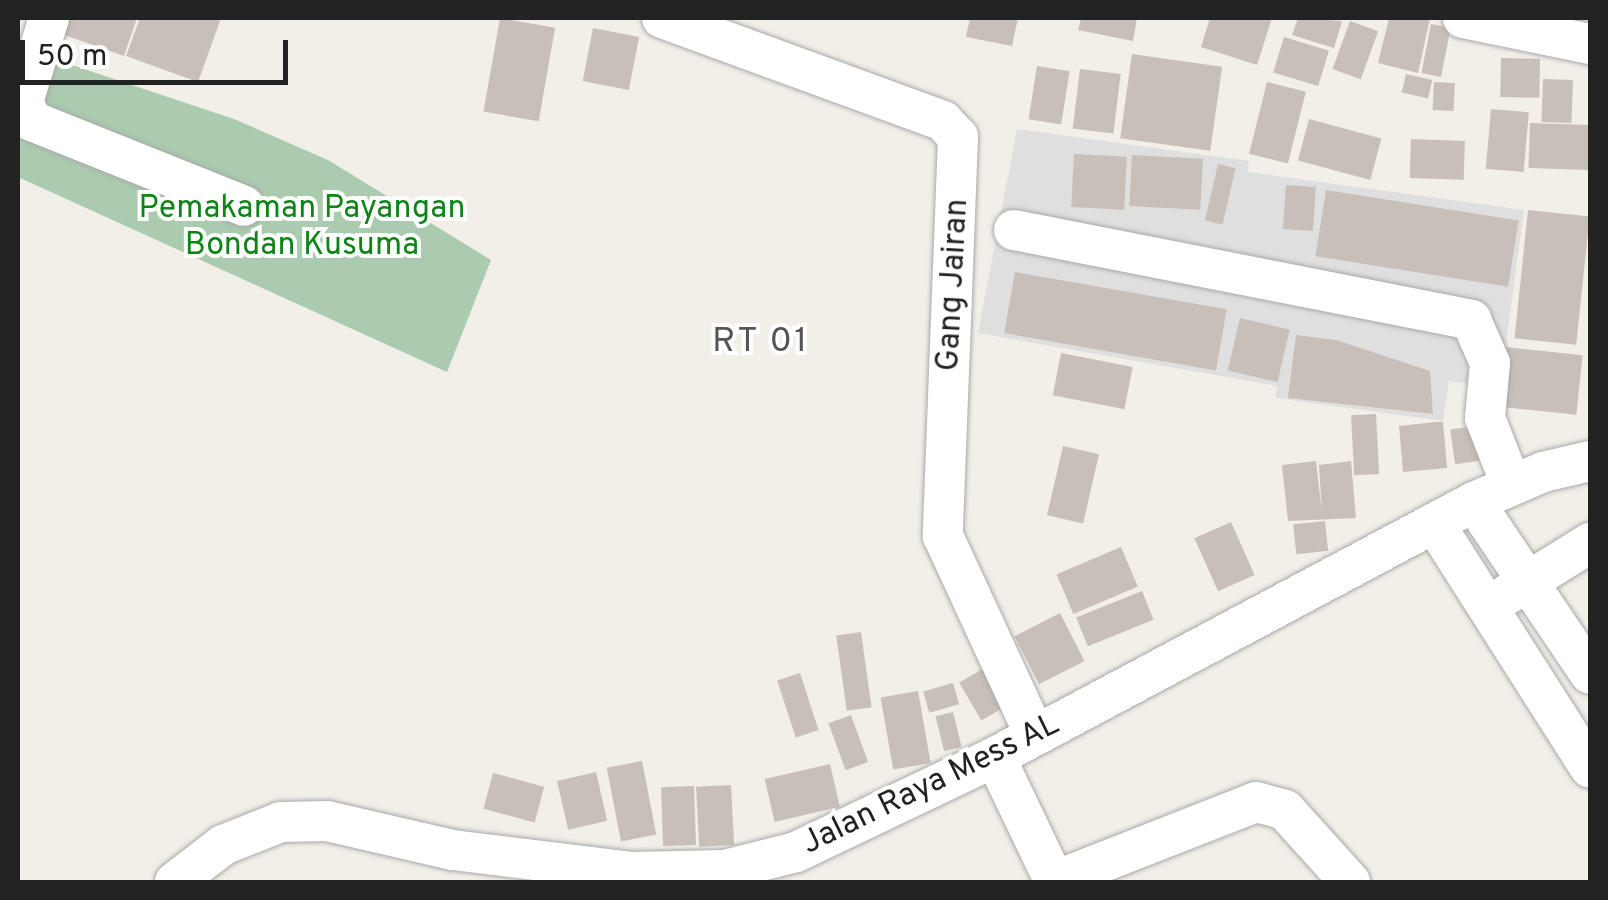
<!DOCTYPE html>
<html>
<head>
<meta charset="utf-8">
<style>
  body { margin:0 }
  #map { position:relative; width:1608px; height:900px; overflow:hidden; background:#f2efe9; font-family:Overpass,sans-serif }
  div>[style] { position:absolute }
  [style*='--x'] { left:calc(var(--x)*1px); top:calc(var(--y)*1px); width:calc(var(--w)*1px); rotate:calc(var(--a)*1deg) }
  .residential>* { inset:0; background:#e0dfdf }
  .cemetery>* { inset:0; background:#aacbaf }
  .building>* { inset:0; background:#c7bfb8; transform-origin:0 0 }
  .roads { filter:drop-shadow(0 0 2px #a9a9a9) drop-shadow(0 0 2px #a9a9a9) }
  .minor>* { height:40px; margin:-20px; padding:0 20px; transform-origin:20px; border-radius:20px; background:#fff }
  span { translate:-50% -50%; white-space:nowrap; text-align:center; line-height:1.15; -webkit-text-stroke:8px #fff; paint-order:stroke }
  .park-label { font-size:32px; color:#0c8416 }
  .street-label { font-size:32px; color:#222 }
  .neighbourhood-label { font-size:35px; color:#555; letter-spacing:2.5px }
  .frame { position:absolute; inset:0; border:20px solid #222; pointer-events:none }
  .scale { position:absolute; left:20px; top:40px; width:268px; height:45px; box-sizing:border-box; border:5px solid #222; border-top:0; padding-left:12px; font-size:30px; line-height:35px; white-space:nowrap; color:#222; -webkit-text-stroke:8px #fff; paint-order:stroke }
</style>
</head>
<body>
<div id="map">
  <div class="residential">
    <i style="clip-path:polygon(1017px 129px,1249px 161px,1248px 172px,1524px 210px,1500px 388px,1449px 381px,1443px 421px,1276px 398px,1277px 386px,978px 333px)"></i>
  </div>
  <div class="cemetery">
    <i style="clip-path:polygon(18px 47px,234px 119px,328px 160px,491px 260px,447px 372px,18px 177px)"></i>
  </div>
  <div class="building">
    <i style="clip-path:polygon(61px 18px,137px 18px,124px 56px,56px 32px)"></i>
    <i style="clip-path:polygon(140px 18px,221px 18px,198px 82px,126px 56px)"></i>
    <i style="left:500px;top:18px;width:56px;height:95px;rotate:10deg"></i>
    <i style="clip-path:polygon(970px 18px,1018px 18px,1012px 46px,966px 37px)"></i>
    <i style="clip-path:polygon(1081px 18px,1137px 18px,1133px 41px,1078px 30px)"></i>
    <i style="clip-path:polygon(1210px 18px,1272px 18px,1257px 65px,1201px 47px)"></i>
    <i style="clip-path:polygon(1298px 18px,1342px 21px,1334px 48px,1292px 35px)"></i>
    <i style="clip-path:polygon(1389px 18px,1430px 18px,1418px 73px,1378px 63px)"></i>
    <i style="left:1350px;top:21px;width:30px;height:51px;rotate:20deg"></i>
    <i style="left:1431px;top:24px;width:20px;height:50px;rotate:11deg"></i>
    <i style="left:593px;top:28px;width:47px;height:54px;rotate:11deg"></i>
    <i style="left:1284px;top:37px;width:47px;height:37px;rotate:17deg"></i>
    <i style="left:1132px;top:54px;width:91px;height:85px;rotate:8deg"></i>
    <i style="left:1501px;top:58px;width:39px;height:39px;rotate:1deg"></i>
    <i style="left:1037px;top:66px;width:33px;height:54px;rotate:9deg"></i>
    <i style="left:1080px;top:69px;width:41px;height:60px;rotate:7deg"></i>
    <i style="left:1406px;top:74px;width:27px;height:19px;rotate:13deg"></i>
    <i style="left:1543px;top:79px;width:30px;height:43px;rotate:2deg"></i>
    <i style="left:1267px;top:82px;width:40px;height:74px;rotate:14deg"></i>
    <i style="left:1434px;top:82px;width:21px;height:28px;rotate:3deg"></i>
    <i style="left:1491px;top:109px;width:38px;height:60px;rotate:5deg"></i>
    <i style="left:1309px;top:119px;width:75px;height:43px;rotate:15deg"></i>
    <i style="left:1530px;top:123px;width:60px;height:45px;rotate:2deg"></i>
    <i style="left:1411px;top:139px;width:54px;height:39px;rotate:2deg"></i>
    <i style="left:1074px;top:154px;width:53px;height:53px;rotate:3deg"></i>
    <i style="left:1132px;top:155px;width:71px;height:51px;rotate:3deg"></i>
    <i style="left:1218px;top:164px;width:18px;height:58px;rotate:13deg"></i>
    <i style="left:1286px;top:185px;width:30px;height:44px;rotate:4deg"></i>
    <i style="left:1326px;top:190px;width:195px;height:67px;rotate:9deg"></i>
    <i style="left:1528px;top:210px;width:62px;height:129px;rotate:6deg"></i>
    <i style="left:1015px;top:272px;width:215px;height:62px;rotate:10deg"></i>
    <i style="left:1240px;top:318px;width:51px;height:54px;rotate:13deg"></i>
    <i style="clip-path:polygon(1296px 335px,1336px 340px,1430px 371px,1433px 414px,1288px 398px)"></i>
    <i style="left:1505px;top:347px;width:78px;height:60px;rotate:6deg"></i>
    <i style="left:1061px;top:353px;width:73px;height:43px;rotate:11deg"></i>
    <i style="left:1376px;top:414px;width:60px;height:25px;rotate:87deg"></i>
    <i style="clip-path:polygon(1436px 422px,1443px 422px,1447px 468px,1403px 472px,1399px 426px)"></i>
    <i style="left:1475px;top:426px;width:35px;height:25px;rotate:82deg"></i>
    <i style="left:1063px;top:446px;width:37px;height:71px;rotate:13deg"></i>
    <i style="clip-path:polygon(1316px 461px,1322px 513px,1319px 465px,1351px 461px,1356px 518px,1288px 521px,1282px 465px)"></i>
    <i style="left:1325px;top:521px;width:30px;height:32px;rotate:84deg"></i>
    <i style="left:1231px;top:522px;width:58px;height:40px;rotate:66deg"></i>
    <i style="left:1121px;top:547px;width:43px;height:70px;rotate:67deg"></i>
    <i style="left:1142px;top:591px;width:31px;height:71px;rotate:68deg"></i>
    <i style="left:1060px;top:613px;width:54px;height:51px;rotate:63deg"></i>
    <i style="left:861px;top:632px;width:76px;height:25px;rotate:82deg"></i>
    <i style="left:993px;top:663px;width:44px;height:39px;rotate:60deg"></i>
    <i style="left:800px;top:673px;width:60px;height:24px;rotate:72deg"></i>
    <i style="left:953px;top:683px;width:22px;height:31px;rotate:74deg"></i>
    <i style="left:918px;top:691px;width:73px;height:38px;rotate:80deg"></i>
    <i style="left:953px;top:712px;width:36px;height:18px;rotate:76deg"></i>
    <i style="left:851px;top:715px;width:50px;height:24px;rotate:70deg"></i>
    <i style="left:642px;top:761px;width:75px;height:36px;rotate:79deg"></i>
    <i style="left:830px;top:764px;width:44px;height:67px;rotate:77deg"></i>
    <i style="left:596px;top:772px;width:50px;height:40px;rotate:77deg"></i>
    <i style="left:493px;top:773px;width:53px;height:37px;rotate:15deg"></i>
    <i style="left:731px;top:785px;width:60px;height:35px;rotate:87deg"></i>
    <i style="left:694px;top:786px;width:59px;height:33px;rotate:88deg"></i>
  </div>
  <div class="roads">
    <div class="minor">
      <i style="--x:49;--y:18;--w:88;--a:107.2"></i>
      <i style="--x:23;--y:102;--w:21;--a:65"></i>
      <i style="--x:32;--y:121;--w:228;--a:21.8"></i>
      <i style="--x:662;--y:18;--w:299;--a:20.1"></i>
      <i style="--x:943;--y:121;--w:22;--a:47"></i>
      <i style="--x:958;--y:137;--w:399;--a:92.2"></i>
      <i style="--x:943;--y:536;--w:219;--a:65.2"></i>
      <i style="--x:1463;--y:18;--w:130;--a:11.6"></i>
      <i style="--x:1014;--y:230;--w:466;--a:11.1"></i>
      <i style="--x:1471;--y:320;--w:47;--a:66.2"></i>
      <i style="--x:1490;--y:363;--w:55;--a:95.2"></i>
      <i style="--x:1485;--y:418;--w:71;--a:68.5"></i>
      <i style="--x:1474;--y:502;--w:207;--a:56"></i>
      <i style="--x:1434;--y:523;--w:290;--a:57.5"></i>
      <i style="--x:1508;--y:594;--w:97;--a:-31.9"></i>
      <i style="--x:995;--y:757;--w:139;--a:64.4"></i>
      <i style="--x:175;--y:882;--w:61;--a:-37.6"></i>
      <i style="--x:223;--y:845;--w:62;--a:-21.6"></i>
      <i style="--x:281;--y:822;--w:46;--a:-1.2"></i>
      <i style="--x:327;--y:821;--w:129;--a:13"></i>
      <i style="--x:453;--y:850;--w:179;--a:7"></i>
      <i style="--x:631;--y:872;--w:94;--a:-1.2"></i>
      <i style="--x:725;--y:870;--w:73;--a:-14.2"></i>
      <i style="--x:796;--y:852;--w:221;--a:-25.5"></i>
      <i style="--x:995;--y:757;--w:543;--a:-28.03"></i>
      <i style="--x:1474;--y:502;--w:75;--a:-23.5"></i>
      <i style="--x:1543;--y:472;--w:48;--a:-13.2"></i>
      <i style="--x:1052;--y:882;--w:219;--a:-21.4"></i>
      <i style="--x:1256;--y:802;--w:30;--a:15"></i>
      <i style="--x:1285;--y:810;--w:97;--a:47.9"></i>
    </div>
  </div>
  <div class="park-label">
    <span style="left:302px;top:228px">Pemakaman Payangan<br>Bondan Kusuma</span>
  </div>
  <div class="street-label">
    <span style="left:954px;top:285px;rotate:-87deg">Gang Jairan</span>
    <span style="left:931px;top:785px;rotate:-26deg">Jalan Raya Mess AL</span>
  </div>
  <div class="neighbourhood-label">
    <span style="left:761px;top:342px">RT 01</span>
  </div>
  <div class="frame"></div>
  <div class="scale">50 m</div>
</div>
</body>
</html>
